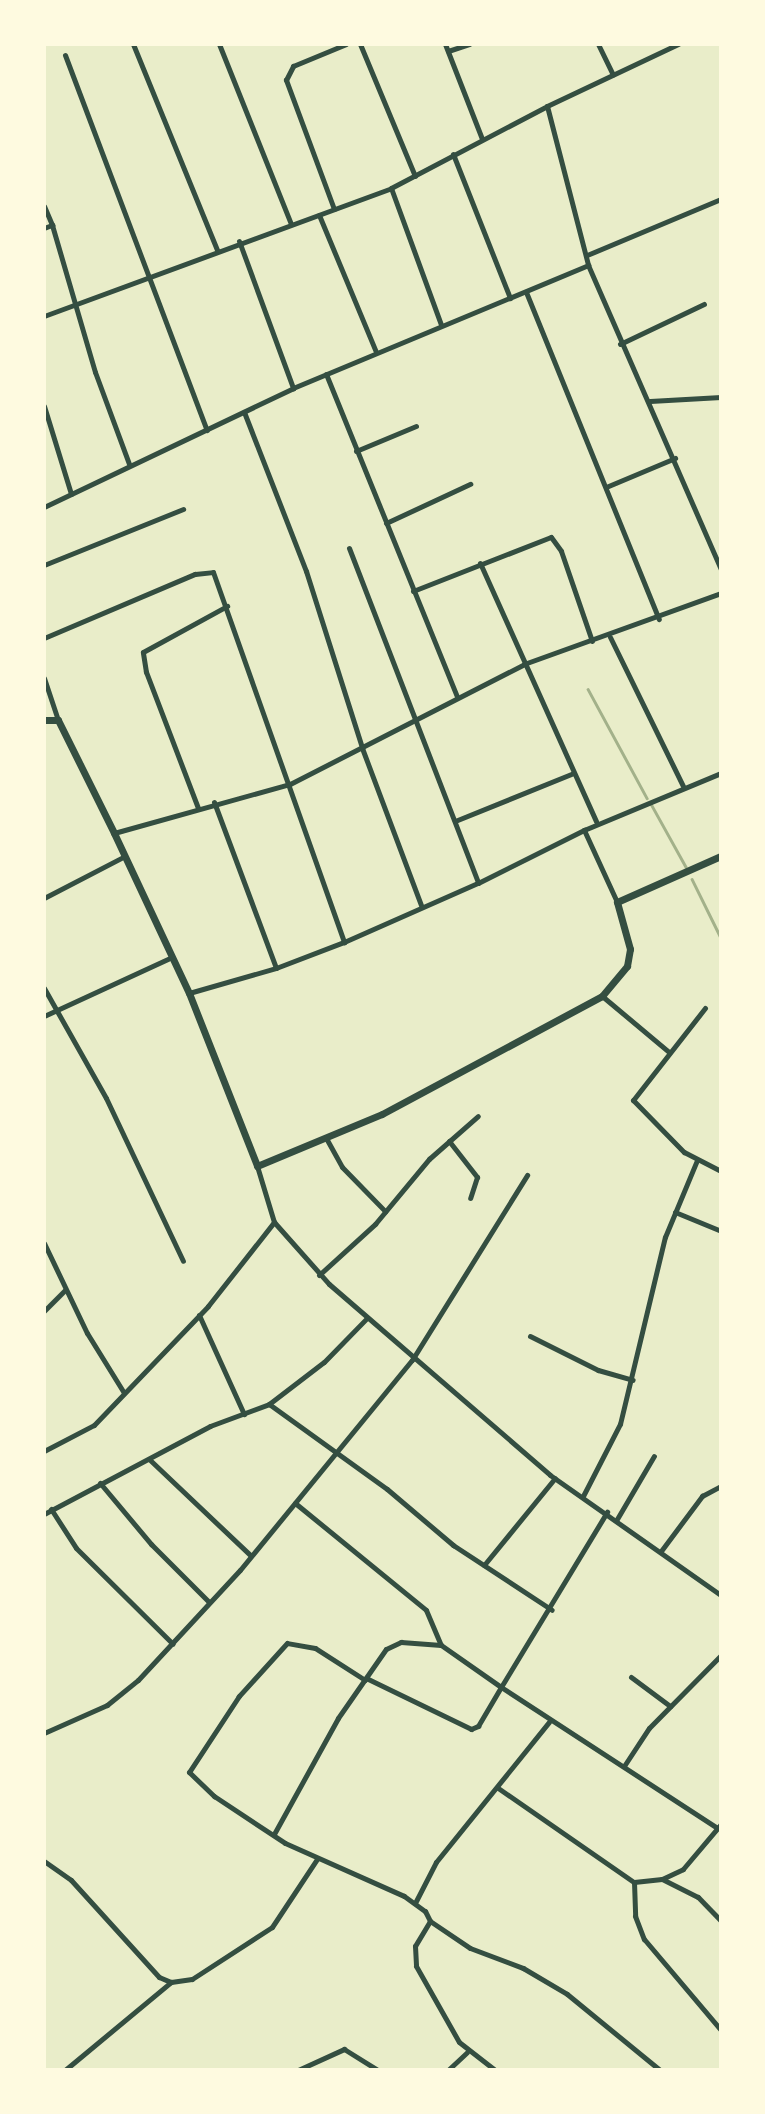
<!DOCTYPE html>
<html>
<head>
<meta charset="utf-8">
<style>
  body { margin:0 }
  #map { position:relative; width:765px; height:2114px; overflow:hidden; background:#e9edc9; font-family:"DM Sans",sans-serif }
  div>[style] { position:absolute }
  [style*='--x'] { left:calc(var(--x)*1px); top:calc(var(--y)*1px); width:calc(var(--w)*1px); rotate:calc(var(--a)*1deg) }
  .stream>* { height:2.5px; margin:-1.25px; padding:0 1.25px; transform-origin:1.25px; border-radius:1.25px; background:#a3b18a }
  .minor>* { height:5px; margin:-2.5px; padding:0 2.5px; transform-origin:2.5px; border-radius:2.5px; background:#344e41 }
  .tertiary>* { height:7px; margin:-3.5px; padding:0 3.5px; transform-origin:3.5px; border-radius:3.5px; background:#344e41 }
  span { translate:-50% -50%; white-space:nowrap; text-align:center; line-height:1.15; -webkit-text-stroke:7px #fefae0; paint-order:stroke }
  .frame { position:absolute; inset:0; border:46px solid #fefae0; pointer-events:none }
</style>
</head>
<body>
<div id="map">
  <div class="stream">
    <i style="--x:588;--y:689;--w:124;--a:61.6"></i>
    <i style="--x:650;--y:802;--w:74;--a:61"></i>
    <i style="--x:692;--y:879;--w:66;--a:63.8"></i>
  </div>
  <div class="minor">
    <i style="--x:133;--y:44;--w:222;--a:67.8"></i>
    <i style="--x:219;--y:44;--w:194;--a:68.2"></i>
    <i style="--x:360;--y:44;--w:143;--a:67.4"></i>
    <i style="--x:445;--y:44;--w:102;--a:68.7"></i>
    <i style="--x:598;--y:44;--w:34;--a:64"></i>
    <i style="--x:448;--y:51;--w:22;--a:-18"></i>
    <i style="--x:65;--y:55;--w:401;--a:69.3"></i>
    <i style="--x:547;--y:106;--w:164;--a:75.5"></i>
    <i style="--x:588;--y:265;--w:332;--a:66.4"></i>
    <i style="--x:453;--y:154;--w:155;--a:68.4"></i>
    <i style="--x:391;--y:188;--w:146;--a:69.9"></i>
    <i style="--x:44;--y:206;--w:21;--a:67"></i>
    <i style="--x:334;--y:209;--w:138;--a:-110.4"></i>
    <i style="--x:286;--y:80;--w:16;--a:-63"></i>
    <i style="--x:293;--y:66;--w:57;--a:-22.5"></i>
    <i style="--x:319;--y:215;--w:148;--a:67.4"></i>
    <i style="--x:44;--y:228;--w:9;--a:-21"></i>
    <i style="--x:52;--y:225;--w:153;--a:73.7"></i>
    <i style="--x:95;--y:372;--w:98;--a:69.7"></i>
    <i style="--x:239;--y:241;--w:157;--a:69.8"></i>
    <i style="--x:587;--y:255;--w:145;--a:-22.7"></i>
    <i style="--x:526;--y:292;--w:353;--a:67.9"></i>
    <i style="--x:44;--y:316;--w:370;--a:-20.2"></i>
    <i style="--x:391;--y:188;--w:176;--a:-27.7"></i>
    <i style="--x:547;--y:106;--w:145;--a:-25.3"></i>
    <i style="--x:620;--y:344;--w:93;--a:-25.5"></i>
    <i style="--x:326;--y:374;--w:348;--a:67.9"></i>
    <i style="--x:650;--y:401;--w:71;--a:-3.2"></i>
    <i style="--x:44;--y:406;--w:92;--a:72.9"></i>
    <i style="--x:244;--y:412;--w:171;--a:68.7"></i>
    <i style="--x:306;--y:571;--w:186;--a:72.4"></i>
    <i style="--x:362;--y:748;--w:168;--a:69.4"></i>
    <i style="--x:356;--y:451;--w:65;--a:-22.6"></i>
    <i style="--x:606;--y:487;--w:75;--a:-22.8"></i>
    <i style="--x:44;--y:507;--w:276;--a:-25.5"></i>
    <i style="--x:293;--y:388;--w:320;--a:-22.6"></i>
    <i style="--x:386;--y:523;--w:93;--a:-24.9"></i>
    <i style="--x:349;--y:548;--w:359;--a:68.9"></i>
    <i style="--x:480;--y:563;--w:283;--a:65.8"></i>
    <i style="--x:44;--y:565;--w:150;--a:-21.9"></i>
    <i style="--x:413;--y:591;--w:148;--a:-21.4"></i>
    <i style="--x:551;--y:537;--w:17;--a:54"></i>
    <i style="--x:561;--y:551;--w:95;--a:71"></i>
    <i style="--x:610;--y:637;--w:166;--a:63.9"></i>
    <i style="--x:44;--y:638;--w:164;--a:-23"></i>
    <i style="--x:195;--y:574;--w:18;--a:-6"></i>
    <i style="--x:213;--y:572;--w:393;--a:70.5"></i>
    <i style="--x:44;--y:678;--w:44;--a:71.6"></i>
    <i style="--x:214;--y:802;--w:177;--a:69.5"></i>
    <i style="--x:198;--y:808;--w:146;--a:-110.9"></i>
    <i style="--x:146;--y:672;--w:20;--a:-99"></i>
    <i style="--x:143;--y:652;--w:96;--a:-28.7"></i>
    <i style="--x:455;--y:821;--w:128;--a:-22"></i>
    <i style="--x:584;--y:830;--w:148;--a:-22.6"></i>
    <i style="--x:114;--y:833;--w:183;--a:-15.6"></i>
    <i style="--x:290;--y:784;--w:263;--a:-27.1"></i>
    <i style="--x:524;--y:664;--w:209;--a:-19.8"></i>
    <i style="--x:44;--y:898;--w:91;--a:-27.4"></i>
    <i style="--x:44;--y:988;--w:126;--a:60.6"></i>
    <i style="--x:106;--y:1098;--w:180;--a:64.7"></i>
    <i style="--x:189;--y:993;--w:91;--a:-16"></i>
    <i style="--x:276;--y:968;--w:73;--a:-20.9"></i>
    <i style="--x:344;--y:942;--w:146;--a:-23.8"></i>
    <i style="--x:478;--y:883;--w:119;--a:-26.6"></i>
    <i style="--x:584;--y:830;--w:79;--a:65.4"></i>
    <i style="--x:602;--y:996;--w:87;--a:39.9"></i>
    <i style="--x:705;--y:1008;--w:117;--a:128"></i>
    <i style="--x:633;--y:1100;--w:73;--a:45.6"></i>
    <i style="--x:684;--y:1152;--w:42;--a:27.2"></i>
    <i style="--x:44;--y:1016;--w:141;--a:-24.7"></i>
    <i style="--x:326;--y:1138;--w:33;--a:61"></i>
    <i style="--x:342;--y:1167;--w:62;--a:45.7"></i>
    <i style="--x:449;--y:1141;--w:46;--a:52.1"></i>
    <i style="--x:477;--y:1177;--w:22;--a:108"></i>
    <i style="--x:257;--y:1166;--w:59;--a:73.1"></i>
    <i style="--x:274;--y:1222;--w:83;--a:48.4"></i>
    <i style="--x:329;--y:1284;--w:292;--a:40.8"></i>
    <i style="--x:550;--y:1475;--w:209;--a:35.1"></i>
    <i style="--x:675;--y:1212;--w:50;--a:22.4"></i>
    <i style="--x:44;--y:1243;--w:100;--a:64.5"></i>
    <i style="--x:87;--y:1333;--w:70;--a:58.3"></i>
    <i style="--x:319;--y:1275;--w:76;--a:-42.3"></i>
    <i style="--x:375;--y:1224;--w:85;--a:-50.3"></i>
    <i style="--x:429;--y:1159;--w:65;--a:-41.3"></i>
    <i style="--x:44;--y:1311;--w:30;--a:-45"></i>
    <i style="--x:199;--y:1315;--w:109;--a:65.6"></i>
    <i style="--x:530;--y:1336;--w:76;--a:26.6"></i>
    <i style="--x:598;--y:1370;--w:36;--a:16"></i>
    <i style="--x:269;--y:1404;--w:145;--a:35.8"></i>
    <i style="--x:387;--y:1489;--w:87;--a:40.3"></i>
    <i style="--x:453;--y:1545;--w:118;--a:33.3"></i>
    <i style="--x:44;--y:1451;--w:56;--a:-27.5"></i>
    <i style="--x:94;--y:1425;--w:165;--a:-46.2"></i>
    <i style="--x:208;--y:1306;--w:107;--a:-51.8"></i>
    <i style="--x:150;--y:1460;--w:139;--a:43.5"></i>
    <i style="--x:100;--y:1483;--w:80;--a:50.1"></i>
    <i style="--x:151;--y:1544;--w:82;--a:45"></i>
    <i style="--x:583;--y:1496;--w:81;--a:-62.8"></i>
    <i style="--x:620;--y:1424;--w:192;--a:-76.5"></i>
    <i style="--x:665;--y:1237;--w:83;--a:-67.4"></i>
    <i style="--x:295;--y:1503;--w:169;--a:39.2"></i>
    <i style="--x:426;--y:1610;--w:38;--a:67"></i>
    <i style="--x:51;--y:1509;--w:46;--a:57.3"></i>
    <i style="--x:76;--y:1548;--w:136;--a:44.7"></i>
    <i style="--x:44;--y:1514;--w:188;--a:-27.9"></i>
    <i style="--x:210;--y:1426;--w:63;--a:-20.4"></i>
    <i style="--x:269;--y:1404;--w:69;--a:-37.4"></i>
    <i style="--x:324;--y:1362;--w:62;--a:-45.7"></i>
    <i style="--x:617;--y:1519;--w:73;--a:-59.6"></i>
    <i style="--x:661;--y:1551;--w:69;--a:-53.3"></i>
    <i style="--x:702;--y:1496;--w:21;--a:-28"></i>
    <i style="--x:484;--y:1565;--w:112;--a:-50.8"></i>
    <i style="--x:631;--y:1677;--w:49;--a:36.6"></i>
    <i style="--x:366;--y:1678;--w:117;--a:25.9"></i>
    <i style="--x:471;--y:1729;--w:8;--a:-23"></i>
    <i style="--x:478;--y:1726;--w:45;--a:-59.5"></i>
    <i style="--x:501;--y:1687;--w:258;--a:33.1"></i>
    <i style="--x:365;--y:1680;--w:59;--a:-147.4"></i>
    <i style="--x:315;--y:1648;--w:28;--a:-170"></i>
    <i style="--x:287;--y:1643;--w:72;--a:132.2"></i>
    <i style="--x:239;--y:1696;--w:91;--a:123.3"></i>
    <i style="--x:189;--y:1772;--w:35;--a:44"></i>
    <i style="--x:214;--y:1796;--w:85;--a:33.5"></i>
    <i style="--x:285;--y:1843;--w:130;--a:24"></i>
    <i style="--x:404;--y:1896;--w:26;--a:36"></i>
    <i style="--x:425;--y:1911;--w:11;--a:63"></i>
    <i style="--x:430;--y:1921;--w:29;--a:121"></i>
    <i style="--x:415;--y:1946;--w:20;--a:87"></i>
    <i style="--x:416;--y:1966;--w:87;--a:60.5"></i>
    <i style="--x:459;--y:2042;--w:46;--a:37.9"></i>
    <i style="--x:44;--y:1733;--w:69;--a:-24"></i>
    <i style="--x:107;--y:1705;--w:40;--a:-39"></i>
    <i style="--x:138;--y:1680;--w:150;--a:-47.2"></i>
    <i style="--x:240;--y:1570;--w:271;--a:-50.7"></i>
    <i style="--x:412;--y:1360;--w:218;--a:-58.1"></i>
    <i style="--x:624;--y:1766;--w:45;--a:-56.7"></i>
    <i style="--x:649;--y:1728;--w:103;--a:-45.4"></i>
    <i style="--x:498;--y:1788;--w:165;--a:34.7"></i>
    <i style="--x:634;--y:1882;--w:28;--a:-6"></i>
    <i style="--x:662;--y:1879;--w:23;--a:-25"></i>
    <i style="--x:683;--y:1869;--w:59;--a:-49.8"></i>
    <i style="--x:274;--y:1834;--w:132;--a:-61.1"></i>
    <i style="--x:338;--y:1718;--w:84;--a:-55.2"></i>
    <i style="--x:386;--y:1649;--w:17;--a:-25"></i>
    <i style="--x:401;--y:1642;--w:40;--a:4.3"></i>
    <i style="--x:441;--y:1645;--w:73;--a:35"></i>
    <i style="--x:501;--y:1687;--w:205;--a:-58.8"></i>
    <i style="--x:44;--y:1861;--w:33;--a:35"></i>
    <i style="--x:71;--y:1880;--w:131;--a:47.8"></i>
    <i style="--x:159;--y:1977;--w:13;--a:23"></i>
    <i style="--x:171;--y:1982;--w:21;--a:-8"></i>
    <i style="--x:192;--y:1979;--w:95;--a:-33"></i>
    <i style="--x:272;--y:1927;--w:82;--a:-56.5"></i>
    <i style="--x:662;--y:1879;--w:40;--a:26.6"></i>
    <i style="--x:698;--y:1897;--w:33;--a:46"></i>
    <i style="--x:634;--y:1882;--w:34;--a:88"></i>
    <i style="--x:635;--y:1916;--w:25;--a:69"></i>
    <i style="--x:644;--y:1939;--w:119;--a:49.8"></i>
    <i style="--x:415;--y:1903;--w:46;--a:-62.9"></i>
    <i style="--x:436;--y:1862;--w:180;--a:-51.1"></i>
    <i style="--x:430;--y:1921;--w:48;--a:34"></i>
    <i style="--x:470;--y:1948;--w:57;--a:20.7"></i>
    <i style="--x:523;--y:1968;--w:51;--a:30.6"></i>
    <i style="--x:567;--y:1994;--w:120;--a:39.3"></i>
    <i style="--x:65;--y:2070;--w:138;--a:-39.7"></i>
    <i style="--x:298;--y:2070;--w:51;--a:-24.5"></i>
    <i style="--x:344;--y:2049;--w:39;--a:32"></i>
    <i style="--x:448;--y:2070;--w:26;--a:-43"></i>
  </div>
  <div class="tertiary">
    <i style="--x:44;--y:720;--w:14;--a:0"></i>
    <i style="--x:58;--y:720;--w:126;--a:63.6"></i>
    <i style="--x:114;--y:833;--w:177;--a:64.9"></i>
    <i style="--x:189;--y:993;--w:186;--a:68.5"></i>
    <i style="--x:257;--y:1166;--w:135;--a:-22.6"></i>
    <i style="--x:382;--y:1114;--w:250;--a:-28.2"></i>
    <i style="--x:602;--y:996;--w:39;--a:-50"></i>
    <i style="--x:627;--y:966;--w:17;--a:-80"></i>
    <i style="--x:630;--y:949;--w:49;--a:-105.5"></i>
    <i style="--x:617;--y:902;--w:114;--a:-23.9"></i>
  </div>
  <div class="frame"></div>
</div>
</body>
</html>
